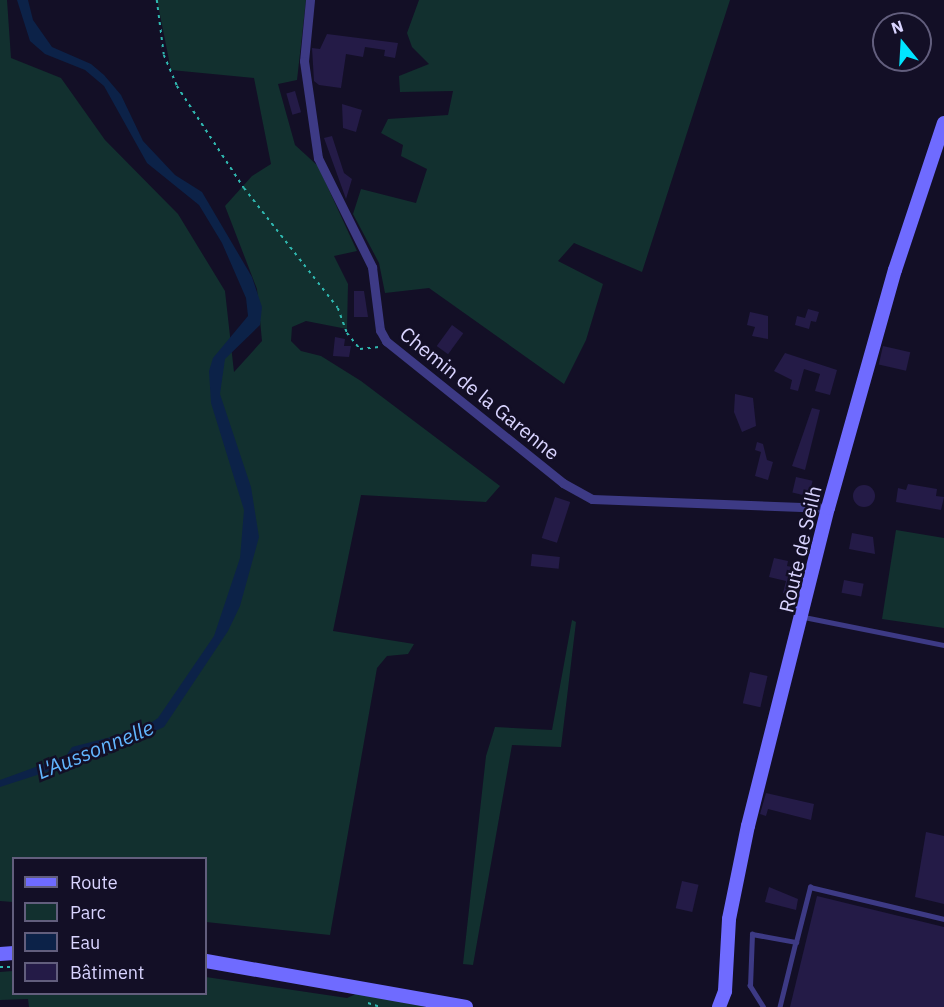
<!DOCTYPE html>
<html>
<head>
<meta charset="utf-8">
<style>
  body { margin:0 }
  #map { position:relative; width:944px; height:1007px; overflow:hidden; background:#130f26; font-family:"IBM Plex Sans",sans-serif }
  div>[style] { position:absolute }
  [style*='--x'] { left:calc(var(--x)*1px); top:calc(var(--y)*1px); width:calc(var(--w)*1px); rotate:calc(var(--a)*1deg) }
  .green>* { inset:0; background:#12302f }
  .water>* { inset:0; background:#0c2248 }
  .building>* { inset:0; background:#241b47; transform-origin:0 0 }
  .round { border-radius:50% }
  .path>* { height:1.5px; margin-top:-0.75px; transform-origin:0; background:repeating-linear-gradient(90deg,#2fb8b0 0 3px,transparent 0 7.5px) }
  .lane>* { height:4.5px; margin:-2.25px; padding:0 2.25px; transform-origin:2.25px; border-radius:2.25px; background:#3d3a85 }
  .street>* { height:9px; margin:-4.5px; padding:0 4.5px; transform-origin:4.5px; border-radius:4.5px; background:#3d3a85 }
  .secondary>* { height:14px; margin:-7px; padding:0 7px; transform-origin:7px; border-radius:7px; background:#6f6bff }
  span { translate:-50% -50%; white-space:nowrap; text-align:center; line-height:1.15; -webkit-text-stroke:5px #130f26; paint-order:stroke }
  .street-label { font-size:20px; color:#d9d4ff }
  .water-label { font-size:21px; color:#62b6ff; font-style:italic }
  .legend { position:absolute; left:12px; top:857px; width:195px; height:138px; box-sizing:border-box; background:#130f26; border:2px solid #625e7d; margin:0; padding:8px 10px; list-style:none; font-size:18px; color:#d9d4ff }
  .legend li { display:flex; align-items:center; gap:12px; height:30px }
  .legend b { width:30px; border:2px solid #625e7d }
  .north { position:absolute; left:872px; top:12px; width:60px; height:60px; box-sizing:border-box; background:#130f26; border:2px solid #625e7d; border-radius:50%; rotate:342deg; font-size:16px; font-weight:700; line-height:24px; text-align:center; color:#d9d4ff }
  .north::after { content:''; display:block; margin:auto; width:21px; height:27px; background:#00e5ff; clip-path:polygon(50% 0,100% 100%,50% 72%,0 100%) }
</style>
</head>
<body>
<div id="map">
  <div class="green">
    <i style="clip-path:polygon(0 0,7px 0,11px 58px,61px 78px,105px 140px,178px 214px,225px 291px,234px 372px,262px 341px,257px 289px,225px 206px,252px 176px,271px 164px,254px 78px,171px 70px,157px 0,306px 0,297px 80px,278px 84px,295px 145px,318px 166px,357px 251px,334px 256px,348px 284px,347px 329px,306px 321px,292px 327px,291px 341px,301px 351px,321px 356px,361px 381px,500px 486px,486px 502px,361px 495px,333px 631px,414px 644px,408px 654px,387px 656px,377px 668px,330px 935px,206px 922px,206px 858px,14px 858px,13px 902px,0 901px)"></i>
    <i style="clip-path:polygon(419px 0,730px 0,642px 272px,574px 243px,558px 261px,603px 284px,586px 340px,564px 384px,429px 288px,385px 293px,379px 263px,353px 214px,361px 189px,416px 203px,427px 169px,401px 156px,403px 145px,381px 133px,388px 119px,448px 115px,453px 91px,400px 92px,399px 76px,429px 64px,412px 47px,407px 33px)"></i>
    <i style="clip-path:polygon(896px 530px,944px 538px,944px 628px,882px 619px)"></i>
    <i style="clip-path:polygon(572px 620px,576px 622px,561px 747px,512px 745px,473px 965px,463px 964px,486px 756px,495px 727px,552px 730px)"></i>
    <i style="clip-path:polygon(13px 971px,14px 994px,206px 994px,206px 977px,347px 998px,358px 993px,426px 1007px,29px 1007px,28px 999px,0 1000px,0 972px)"></i>
  </div>
  <div class="water">
    <i style="clip-path:polygon(17px 0,28px 0,33px 20px,52px 47px,91px 64px,104px 75px,121px 95px,143px 141px,175px 175px,202px 192px,252px 277px,262px 307px,260px 325px,225px 359px,220px 394px,251px 487px,259px 537px,240px 606px,228px 631px,164px 727px,111px 751px,0 787px,0 780px,66px 756px,72px 747px,142px 729px,158px 718px,214px 636px,240px 558px,244px 510px,211px 403px,209px 371px,213px 358px,248px 316px,246px 298px,222px 243px,199px 205px,147px 163px,104px 86px,85px 70px,45px 54px,30px 41px)"></i>
  </div>
  <div class="building">
    <i style="clip-path:polygon(327px 34px,398px 43px,395px 58px,384px 56px,385px 50px,365px 47px,363px 57px,346px 54px,341px 88px,319px 85px,314px 81px,312px 48px,320px 49px)"></i>
    <i style="left:295px;top:91px;width:22px;height:9px;rotate:74deg"></i>
    <i style="clip-path:polygon(342px 104px,362px 110px,356px 132px,343px 128px)"></i>
    <i style="clip-path:polygon(332px 136px,344px 173px,352px 179px,346px 199px,324px 138px)"></i>
    <i style="clip-path:polygon(354px 291px,364px 291px,368px 317px,354px 317px)"></i>
    <i style="clip-path:polygon(808px 309px,819px 312px,816px 322px,811px 321px,809px 329px,795px 325px,797px 316px,805px 318px)"></i>
    <i style="clip-path:polygon(750px 312px,768px 316px,768px 339px,752px 336px,755px 327px,747px 325px)"></i>
    <i style="left:452px;top:325px;width:14px;height:26px;rotate:36deg"></i>
    <i style="clip-path:polygon(335px 337px,345px 339px,344px 346px,351px 346px,349px 357px,333px 356px)"></i>
    <i style="left:883px;top:346px;width:28px;height:19px;rotate:13deg"></i>
    <i style="clip-path:polygon(785px 353px,837px 370px,830px 395px,815px 391px,820px 374px,804px 369px,798px 391px,790px 389px,792px 380px,774px 371px)"></i>
    <i style="clip-path:polygon(735px 394px,753px 398px,756px 426px,742px 432px,734px 412px)"></i>
    <i style="clip-path:polygon(812px 408px,820px 410px,805px 470px,792px 466px)"></i>
    <i style="clip-path:polygon(757px 442px,763px 444px,767px 460px,773px 462px,768px 480px,755px 476px,761px 452px,755px 450px)"></i>
    <i style="left:796px;top:477px;width:17px;height:16px;rotate:13deg"></i>
    <i style="clip-path:polygon(908px 484px,937px 489px,936px 496px,944px 497px,941px 510px,896px 502px,898px 488px,906px 490px)"></i>
    <i class="round" style="left:853px;top:485px;width:22px;height:22px"></i>
    <i style="left:555px;top:497px;width:16px;height:43px;rotate:18deg"></i>
    <i style="clip-path:polygon(852px 533px,873px 537px,875px 554px,849px 549px)"></i>
    <i style="left:532px;top:554px;width:28px;height:12px;rotate:6deg"></i>
    <i style="clip-path:polygon(774px 558px,788px 561px,787px 566px,792px 567px,788px 581px,800px 584px,797px 596px,783px 593px,786px 581px,769px 577px)"></i>
    <i style="left:844px;top:580px;width:20px;height:13px;rotate:11deg"></i>
    <i style="left:750px;top:672px;width:18px;height:32px;rotate:13deg"></i>
    <i style="clip-path:polygon(766px 793px,814px 804px,811px 820px,768px 809px,766px 816px,760px 814px)"></i>
    <i style="clip-path:polygon(926px 832px,944px 836px,944px 904px,915px 897px)"></i>
    <i style="left:682px;top:881px;width:17px;height:28px;rotate:13deg"></i>
    <i style="clip-path:polygon(769px 887px,798px 899px,796px 910px,765px 902px)"></i>
    <i style="clip-path:polygon(817px 896px,944px 927px,944px 1007px,790px 1007px)"></i>
  </div>
  <div class="path">
    <i style="--x:157;--y:0;--w:55;--a:82.7"></i>
    <i style="--x:164;--y:55;--w:34;--a:67"></i>
    <i style="--x:177;--y:86;--w:122;--a:56.7"></i>
    <i style="--x:244;--y:188;--w:152;--a:51.9"></i>
    <i style="--x:338;--y:308;--w:27;--a:70"></i>
    <i style="--x:347;--y:333;--w:21;--a:51"></i>
    <i style="--x:360;--y:349;--w:19;--a:-6"></i>
    <i style="--x:0;--y:967;--w:14;--a:0"></i>
    <i style="--x:368;--y:1003;--w:13;--a:18"></i>
  </div>
  <div class="lane">
    <i style="--x:804;--y:617;--w:143;--a:11.3"></i>
    <i style="--x:796;--y:942;--w:57;--a:-75.7"></i>
    <i style="--x:810;--y:887;--w:138;--a:13.4"></i>
    <i style="--x:763;--y:1007;--w:25;--a:-122"></i>
    <i style="--x:750;--y:986;--w:52;--a:-87.8"></i>
    <i style="--x:752;--y:934;--w:45;--a:10.3"></i>
    <i style="--x:796;--y:942;--w:67;--a:103.8"></i>
  </div>
  <div class="street">
    <i style="--x:310;--y:0;--w:61;--a:95.6"></i>
    <i style="--x:304;--y:61;--w:98;--a:81.8"></i>
    <i style="--x:318;--y:158;--w:122;--a:63.6"></i>
    <i style="--x:372;--y:267;--w:64;--a:82.8"></i>
    <i style="--x:380;--y:330;--w:13;--a:61"></i>
    <i style="--x:386;--y:341;--w:227;--a:38.7"></i>
    <i style="--x:563;--y:483;--w:33;--a:29"></i>
    <i style="--x:592;--y:499;--w:236;--a:2.2"></i>
  </div>
  <div class="secondary">
    <i style="--x:0;--y:954;--w:14;--a:-4"></i>
    <i style="--x:206;--y:961;--w:264;--a:10"></i>
    <i style="--x:719;--y:1007;--w:17;--a:-69"></i>
    <i style="--x:725;--y:991;--w:72;--a:-86.8"></i>
    <i style="--x:729;--y:919;--w:95;--a:-78.5"></i>
    <i style="--x:748;--y:826;--w:328;--a:-75.9"></i>
    <i style="--x:828;--y:508;--w:247;--a:-74.3"></i>
    <i style="--x:895;--y:270;--w:155;--a:-71.6"></i>
  </div>
  <div class="street-label">
    <span style="left:480px;top:393px;rotate:39deg">Chemin de la Garenne</span>
    <span style="left:800px;top:549px;rotate:-77deg">Route de Seilh</span>
  </div>
  <div class="water-label">
    <span style="left:95px;top:749px;rotate:-22deg">L'Aussonnelle</span>
  </div>
  <ul class="legend">
  <li><b style="height:8px;background:#6f6bff"></b>Route</li>
  <li><b style="height:16px;background:#12302f"></b>Parc</li>
  <li><b style="height:16px;background:#0c2248"></b>Eau</li>
  <li><b style="height:16px;background:#241b47"></b>Bâtiment</li>
  </ul>
  <div class="north">N</div>
</div>
</body>
</html>
